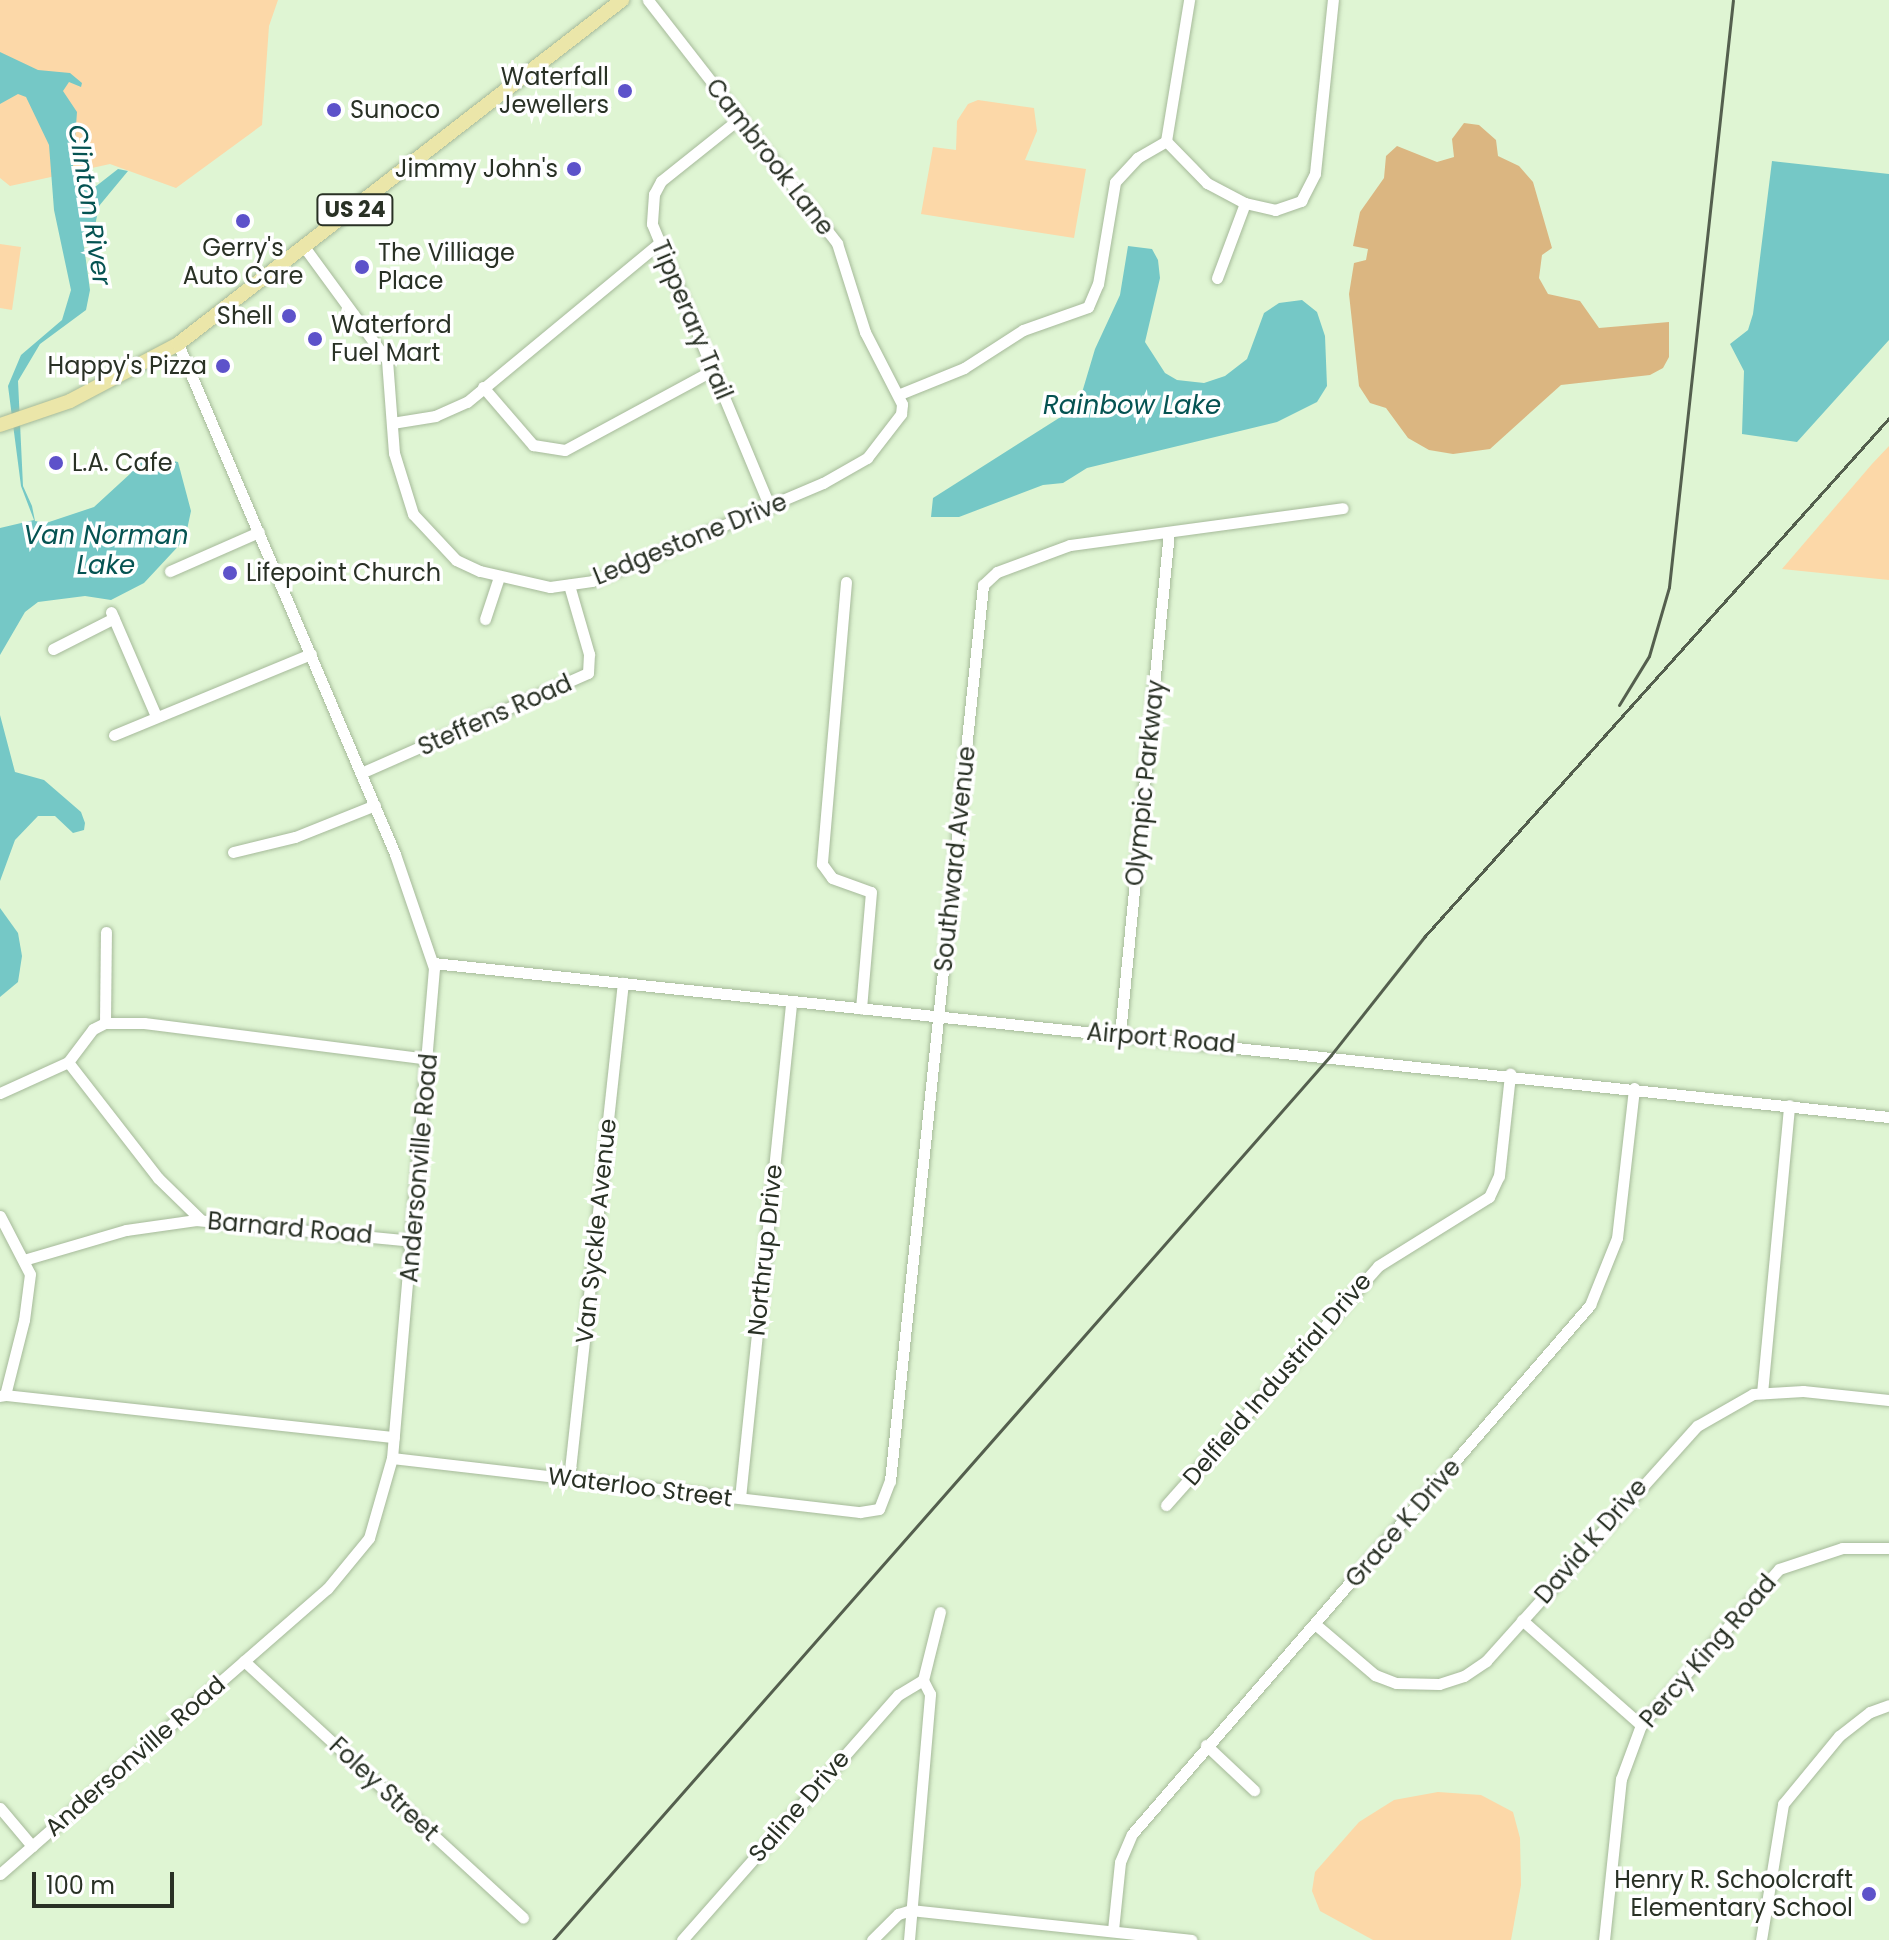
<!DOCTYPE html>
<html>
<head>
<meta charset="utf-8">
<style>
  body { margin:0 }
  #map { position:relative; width:1889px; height:1940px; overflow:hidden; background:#dff5d3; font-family:Poppins,sans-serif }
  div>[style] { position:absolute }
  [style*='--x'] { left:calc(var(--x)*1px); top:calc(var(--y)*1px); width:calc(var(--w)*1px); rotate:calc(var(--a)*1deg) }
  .green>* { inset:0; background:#fcd8a8 }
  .forest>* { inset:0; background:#dbb681 }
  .water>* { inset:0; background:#75c8c6 }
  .roads { filter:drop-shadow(0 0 2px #a6ba9a) drop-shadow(0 0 2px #a6ba9a) }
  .minor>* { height:11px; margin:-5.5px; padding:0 5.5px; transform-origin:5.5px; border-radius:5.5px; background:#fff }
  .major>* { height:14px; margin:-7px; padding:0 7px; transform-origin:7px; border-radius:7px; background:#ebe6a9 }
  .rail>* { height:3px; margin:-1.5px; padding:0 1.5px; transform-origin:1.5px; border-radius:1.5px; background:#545f4e }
  .dots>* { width:22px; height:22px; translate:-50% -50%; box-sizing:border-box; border:4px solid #fff; border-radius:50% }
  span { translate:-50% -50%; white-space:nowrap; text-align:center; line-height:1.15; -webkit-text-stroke:7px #fff; paint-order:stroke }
  .shield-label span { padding:2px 6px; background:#fff; border:2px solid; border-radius:6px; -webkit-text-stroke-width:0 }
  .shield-label { font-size:22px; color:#293125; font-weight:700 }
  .poi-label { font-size:24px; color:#293125 }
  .right { translate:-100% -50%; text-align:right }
  .left { translate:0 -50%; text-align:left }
  .street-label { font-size:24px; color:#293125 }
  .water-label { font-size:26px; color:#055352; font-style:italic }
  .scale { position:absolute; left:32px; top:1872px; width:142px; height:36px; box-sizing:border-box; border:4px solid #293125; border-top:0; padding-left:10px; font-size:24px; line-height:28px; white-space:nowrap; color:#293125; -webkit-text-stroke:6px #fff; paint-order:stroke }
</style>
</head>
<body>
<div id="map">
  <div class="green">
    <i style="clip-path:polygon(0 0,278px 0,269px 26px,262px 125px,176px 188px,110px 164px,10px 186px,0 178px)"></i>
    <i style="clip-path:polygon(978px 100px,1034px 108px,1037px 131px,1025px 160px,1086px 169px,1074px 238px,921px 214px,933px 147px,956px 150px,957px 121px,968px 104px)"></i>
    <i style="clip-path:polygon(0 244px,21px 247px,12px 310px,0 308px)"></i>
    <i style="clip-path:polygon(1889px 446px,1889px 580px,1782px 569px,1872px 464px)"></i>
    <i style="clip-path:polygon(1438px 1792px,1481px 1795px,1513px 1812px,1520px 1838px,1521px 1885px,1511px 1940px,1373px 1940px,1320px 1911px,1312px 1891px,1315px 1872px,1359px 1822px,1394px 1800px)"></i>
  </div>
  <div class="forest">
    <i style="clip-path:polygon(1464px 123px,1479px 125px,1496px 140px,1498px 156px,1519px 166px,1533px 182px,1552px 248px,1542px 255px,1539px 278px,1548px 294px,1580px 301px,1599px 328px,1669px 322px,1669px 357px,1663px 368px,1650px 375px,1561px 385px,1490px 449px,1453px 454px,1429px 450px,1408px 438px,1386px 408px,1370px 403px,1359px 386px,1349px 294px,1354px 263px,1366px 260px,1368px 249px,1353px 246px,1360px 212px,1384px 178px,1386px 156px,1397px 146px,1437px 162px,1454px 157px,1452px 139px)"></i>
  </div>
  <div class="water">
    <i style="clip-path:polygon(0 52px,38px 70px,70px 73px,82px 83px,81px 87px,69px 82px,63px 91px,77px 112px,73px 167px,81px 181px,95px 187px,118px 169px,128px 171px,99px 206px,95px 226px,83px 239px,90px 290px,86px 310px,40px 344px,18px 381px,23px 486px,32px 506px,35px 521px,46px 523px,94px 507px,131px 473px,131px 467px,151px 456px,178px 462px,191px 511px,185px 539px,144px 583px,111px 600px,85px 596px,38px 602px,25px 612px,0 655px,0 528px,34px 520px,21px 486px,8px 386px,21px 355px,62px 320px,71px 290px,54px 210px,49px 145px,26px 97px,18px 94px,0 104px)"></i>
    <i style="clip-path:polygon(1772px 161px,1889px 174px,1889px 340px,1797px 442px,1742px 434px,1744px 371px,1730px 344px,1748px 330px,1753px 314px)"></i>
    <i style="clip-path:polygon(1128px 246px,1152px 249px,1158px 260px,1160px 278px,1145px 342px,1165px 373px,1177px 380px,1204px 383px,1225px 376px,1247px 359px,1264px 313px,1279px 303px,1302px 300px,1317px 312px,1325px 336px,1327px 386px,1317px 402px,1277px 422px,1087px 468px,1063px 483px,1043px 485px,959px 517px,931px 517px,933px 498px,1078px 406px,1095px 349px,1120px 295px)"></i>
    <i style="clip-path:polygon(0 715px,15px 772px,44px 780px,81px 812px,85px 823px,84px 830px,73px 833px,55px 816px,38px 816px,15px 840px,0 881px)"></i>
    <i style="clip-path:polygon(0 908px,18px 933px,22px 956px,18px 982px,0 997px)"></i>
  </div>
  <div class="roads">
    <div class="minor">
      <i style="--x:740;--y:118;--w:101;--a:141.4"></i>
      <i style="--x:661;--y:181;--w:15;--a:118"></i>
      <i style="--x:654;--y:194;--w:30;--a:94"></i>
      <i style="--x:652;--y:224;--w:307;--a:67.4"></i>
      <i style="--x:1166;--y:141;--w:59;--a:45.7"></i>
      <i style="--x:1207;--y:183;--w:43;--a:27.8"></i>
      <i style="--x:1245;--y:203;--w:31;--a:13"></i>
      <i style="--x:1275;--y:210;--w:28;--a:-19"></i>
      <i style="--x:1301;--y:201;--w:31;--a:-63"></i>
      <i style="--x:1315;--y:173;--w:174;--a:-84.1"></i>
      <i style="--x:1166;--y:141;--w:143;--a:-80.7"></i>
      <i style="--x:305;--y:248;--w:139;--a:53.8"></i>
      <i style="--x:387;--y:360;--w:93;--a:85.7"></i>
      <i style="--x:394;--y:453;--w:64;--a:72.7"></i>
      <i style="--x:413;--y:514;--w:63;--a:46.9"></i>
      <i style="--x:456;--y:560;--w:26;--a:25"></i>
      <i style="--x:480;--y:571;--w:72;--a:12.9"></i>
      <i style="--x:550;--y:587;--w:42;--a:-8.1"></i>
      <i style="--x:592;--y:581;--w:251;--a:-23"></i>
      <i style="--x:823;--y:483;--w:51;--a:-29.6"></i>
      <i style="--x:867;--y:458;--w:56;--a:-52.3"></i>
      <i style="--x:901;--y:414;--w:10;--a:-84"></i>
      <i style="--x:902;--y:404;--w:81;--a:-117.2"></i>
      <i style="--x:865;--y:332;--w:93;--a:-107.5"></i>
      <i style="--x:837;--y:243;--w:308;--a:-127.9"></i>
      <i style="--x:1217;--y:278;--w:80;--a:-69.5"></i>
      <i style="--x:483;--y:387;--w:77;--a:49.2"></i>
      <i style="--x:533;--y:445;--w:32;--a:9"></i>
      <i style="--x:565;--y:450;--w:168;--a:-28.4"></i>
      <i style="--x:900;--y:394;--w:69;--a:-22.1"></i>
      <i style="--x:964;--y:368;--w:70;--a:-32.8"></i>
      <i style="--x:1023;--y:330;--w:69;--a:-19.5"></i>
      <i style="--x:1088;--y:307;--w:25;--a:-67"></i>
      <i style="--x:1098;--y:284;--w:103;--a:-80.5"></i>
      <i style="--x:1115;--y:182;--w:33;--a:-47"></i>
      <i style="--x:1137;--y:158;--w:34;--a:-30"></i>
      <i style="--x:392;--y:423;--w:44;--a:-9.2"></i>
      <i style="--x:435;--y:416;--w:35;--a:-24"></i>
      <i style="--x:467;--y:402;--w:248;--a:-39.6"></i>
      <i style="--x:170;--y:571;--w:97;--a:-23.7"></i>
      <i style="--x:846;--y:582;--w:283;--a:94.9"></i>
      <i style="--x:822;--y:864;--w:17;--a:54"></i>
      <i style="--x:832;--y:878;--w:41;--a:19.7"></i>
      <i style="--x:871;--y:892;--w:117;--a:94.9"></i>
      <i style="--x:111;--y:612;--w:113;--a:66.6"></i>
      <i style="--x:485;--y:619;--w:44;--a:-71.6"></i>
      <i style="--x:53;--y:649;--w:68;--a:-26.9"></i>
      <i style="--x:114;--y:735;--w:213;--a:-22.4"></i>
      <i style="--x:361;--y:773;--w:248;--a:-23.8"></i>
      <i style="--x:588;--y:673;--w:19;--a:-87"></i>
      <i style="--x:589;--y:654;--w:72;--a:-106.2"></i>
      <i style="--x:233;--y:852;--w:64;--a:-13.6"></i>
      <i style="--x:295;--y:837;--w:86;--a:-21.8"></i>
      <i style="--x:433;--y:963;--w:1464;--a:6.04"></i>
      <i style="--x:105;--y:1023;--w:39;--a:0"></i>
      <i style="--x:144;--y:1023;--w:288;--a:7.2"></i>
      <i style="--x:1120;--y:1034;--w:504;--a:-84.43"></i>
      <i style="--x:68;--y:1062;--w:147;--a:52.2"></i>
      <i style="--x:158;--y:1178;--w:60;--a:44.3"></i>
      <i style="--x:0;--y:1093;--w:75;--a:-24.5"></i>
      <i style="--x:68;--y:1062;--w:41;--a:-52.9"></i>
      <i style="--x:93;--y:1029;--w:13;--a:-27"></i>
      <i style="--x:105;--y:1023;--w:91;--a:-89.4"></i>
      <i style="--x:0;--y:1216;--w:65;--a:62.7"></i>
      <i style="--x:30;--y:1274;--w:46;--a:97.4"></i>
      <i style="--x:24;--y:1320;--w:77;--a:104.2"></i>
      <i style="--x:5;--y:1395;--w:5;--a:169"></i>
      <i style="--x:27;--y:1259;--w:103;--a:-16.3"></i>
      <i style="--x:126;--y:1230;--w:71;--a:-8.1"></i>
      <i style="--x:196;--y:1220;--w:218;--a:5.5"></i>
      <i style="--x:1762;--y:1393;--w:289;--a:-84.6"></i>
      <i style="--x:5;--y:1395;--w:391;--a:6.2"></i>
      <i style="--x:392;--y:1458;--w:471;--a:6.6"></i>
      <i style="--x:860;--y:1512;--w:19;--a:-9"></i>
      <i style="--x:879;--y:1509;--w:30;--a:-69"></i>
      <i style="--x:890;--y:1481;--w:901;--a:-84.07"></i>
      <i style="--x:983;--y:585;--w:19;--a:-43"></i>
      <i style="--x:997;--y:572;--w:78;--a:-20.3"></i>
      <i style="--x:1070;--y:545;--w:275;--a:-7.7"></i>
      <i style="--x:569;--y:1479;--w:499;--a:-83.8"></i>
      <i style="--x:740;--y:1498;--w:499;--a:-84.1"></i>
      <i style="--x:1166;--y:1505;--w:319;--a:-48.4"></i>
      <i style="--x:1378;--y:1266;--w:131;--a:-31.9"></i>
      <i style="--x:1489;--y:1197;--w:23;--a:-65"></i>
      <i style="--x:1499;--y:1176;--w:103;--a:-83.8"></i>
      <i style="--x:1522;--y:1620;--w:159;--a:41.4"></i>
      <i style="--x:1315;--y:1624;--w:79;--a:40.4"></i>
      <i style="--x:1375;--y:1675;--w:22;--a:21"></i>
      <i style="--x:1396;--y:1683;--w:43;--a:1.3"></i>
      <i style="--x:1439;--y:1684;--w:26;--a:-18"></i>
      <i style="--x:1464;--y:1676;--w:27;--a:-34"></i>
      <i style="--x:1486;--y:1661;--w:316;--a:-48.1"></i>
      <i style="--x:1697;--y:1426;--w:64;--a:-29.7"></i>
      <i style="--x:1753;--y:1394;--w:50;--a:-3.4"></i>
      <i style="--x:1803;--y:1391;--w:86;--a:6"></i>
      <i style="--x:244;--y:1661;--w:379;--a:42.6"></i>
      <i style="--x:923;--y:1680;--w:70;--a:-76"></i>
      <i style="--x:1206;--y:1745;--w:66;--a:43.2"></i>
      <i style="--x:0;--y:1808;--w:50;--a:49.9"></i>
      <i style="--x:0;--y:1874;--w:434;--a:-41.1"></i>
      <i style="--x:327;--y:1589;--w:66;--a:-50.5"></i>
      <i style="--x:369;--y:1538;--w:83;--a:-74"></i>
      <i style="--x:392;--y:1458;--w:492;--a:-85.1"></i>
      <i style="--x:434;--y:968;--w:120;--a:-108.9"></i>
      <i style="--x:395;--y:854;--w:554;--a:-113.05"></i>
      <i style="--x:1113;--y:1930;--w:68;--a:-84.1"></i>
      <i style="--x:1120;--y:1862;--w:30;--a:-67"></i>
      <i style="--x:1132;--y:1834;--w:700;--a:-49.11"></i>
      <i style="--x:1590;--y:1305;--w:72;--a:-68.1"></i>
      <i style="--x:1617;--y:1238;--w:151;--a:-83.5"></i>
      <i style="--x:682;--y:1940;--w:327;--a:-48.6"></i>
      <i style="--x:898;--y:1695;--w:29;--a:-31"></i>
      <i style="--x:872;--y:1940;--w:37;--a:-45"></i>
      <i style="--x:898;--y:1914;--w:14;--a:-17"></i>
      <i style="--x:911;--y:1910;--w:282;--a:6.1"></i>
      <i style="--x:909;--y:1940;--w:247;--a:-85.1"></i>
      <i style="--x:930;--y:1694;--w:16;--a:-117"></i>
      <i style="--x:1604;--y:1940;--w:162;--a:-84"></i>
      <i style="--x:1621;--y:1779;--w:58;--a:-69.7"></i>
      <i style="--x:1641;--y:1725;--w:208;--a:-48.5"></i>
      <i style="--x:1779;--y:1569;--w:66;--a:-18.4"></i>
      <i style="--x:1842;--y:1548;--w:47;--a:0"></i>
      <i style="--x:1761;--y:1940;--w:138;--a:-80.8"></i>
      <i style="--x:1783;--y:1804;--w:88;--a:-50.5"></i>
      <i style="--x:1839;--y:1736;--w:39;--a:-38"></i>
      <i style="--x:1870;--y:1712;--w:20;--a:-20"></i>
    </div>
    <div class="major">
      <i style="--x:0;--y:425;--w:74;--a:-18.9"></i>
      <i style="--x:70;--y:401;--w:122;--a:-27.8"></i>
      <i style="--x:178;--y:344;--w:562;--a:-37.77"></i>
    </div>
  </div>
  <div class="rail">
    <i style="--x:1619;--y:705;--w:57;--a:-58.5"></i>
    <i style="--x:1649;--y:656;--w:72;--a:-73.8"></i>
    <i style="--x:1669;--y:587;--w:590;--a:-83.78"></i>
    <i style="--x:553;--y:1940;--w:1178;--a:-48.68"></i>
    <i style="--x:1331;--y:1055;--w:152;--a:-51.7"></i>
    <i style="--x:1425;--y:936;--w:695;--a:-48.15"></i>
  </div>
  <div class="dots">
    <i style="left:625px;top:91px;background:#5d52ca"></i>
    <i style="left:334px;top:110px;background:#5d52ca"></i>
    <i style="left:574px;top:169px;background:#5d52ca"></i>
    <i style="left:243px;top:221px;background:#5d52ca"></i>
    <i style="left:362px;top:267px;background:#5d52ca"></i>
    <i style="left:289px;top:316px;background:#5d52ca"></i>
    <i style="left:315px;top:339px;background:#5d52ca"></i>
    <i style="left:223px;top:366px;background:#5d52ca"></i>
    <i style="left:56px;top:463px;background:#5d52ca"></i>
    <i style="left:230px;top:573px;background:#5d52ca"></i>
    <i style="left:1869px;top:1894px;background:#5d52ca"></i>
  </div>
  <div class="shield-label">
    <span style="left:355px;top:210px">US 24</span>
  </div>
  <div class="poi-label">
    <span class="right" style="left:609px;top:91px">Waterfall<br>Jewellers</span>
    <span class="left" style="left:350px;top:110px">Sunoco</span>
    <span class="right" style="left:558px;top:169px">Jimmy John's</span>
    <span style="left:243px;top:262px">Gerry's<br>Auto Care</span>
    <span class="left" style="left:378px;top:267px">The Villiage<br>Place</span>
    <span class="right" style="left:273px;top:316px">Shell</span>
    <span class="left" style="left:331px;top:339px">Waterford<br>Fuel Mart</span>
    <span class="right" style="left:207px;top:366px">Happy's Pizza</span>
    <span class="left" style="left:72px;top:463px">L.A. Cafe</span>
    <span class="left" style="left:246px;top:573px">Lifepoint Church</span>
    <span class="right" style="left:1853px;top:1894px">Henry R. Schoolcraft<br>Elementary School</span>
  </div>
  <div class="street-label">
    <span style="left:770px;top:157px;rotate:52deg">Cambrook Lane</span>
    <span style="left:692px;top:320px;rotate:67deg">Tipperary Trail</span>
    <span style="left:690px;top:539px;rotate:-22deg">Ledgestone Drive</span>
    <span style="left:495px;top:715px;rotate:-24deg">Steffens Road</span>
    <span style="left:1145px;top:783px;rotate:-84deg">Olympic Parkway</span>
    <span style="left:955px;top:859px;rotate:-84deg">Southward Avenue</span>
    <span style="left:1161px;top:1038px;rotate:5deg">Airport Road</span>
    <span style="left:419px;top:1168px;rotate:-85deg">Andersonville Road</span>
    <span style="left:290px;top:1228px;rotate:5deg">Barnard Road</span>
    <span style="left:596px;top:1231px;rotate:-84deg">Van Syckle Avenue</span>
    <span style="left:765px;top:1250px;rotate:-84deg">Northrup Drive</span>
    <span style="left:1277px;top:1379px;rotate:-49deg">Delfield Industrial Drive</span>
    <span style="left:640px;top:1487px;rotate:7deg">Waterloo Street</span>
    <span style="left:1403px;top:1523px;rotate:-49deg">Grace K Drive</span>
    <span style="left:1591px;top:1541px;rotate:-49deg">David K Drive</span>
    <span style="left:1708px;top:1651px;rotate:-49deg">Percy King Road</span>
    <span style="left:135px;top:1756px;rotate:-41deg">Andersonville Road</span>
    <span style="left:384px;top:1789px;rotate:43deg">Foley Street</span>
    <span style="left:799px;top:1806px;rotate:-49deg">Saline Drive</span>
  </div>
  <div class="water-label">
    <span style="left:89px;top:205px;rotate:81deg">Clinton River</span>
    <span style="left:1132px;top:406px">Rainbow Lake</span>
    <span style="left:106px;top:551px">Van Norman<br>Lake</span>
  </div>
  <div class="scale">100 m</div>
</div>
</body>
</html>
